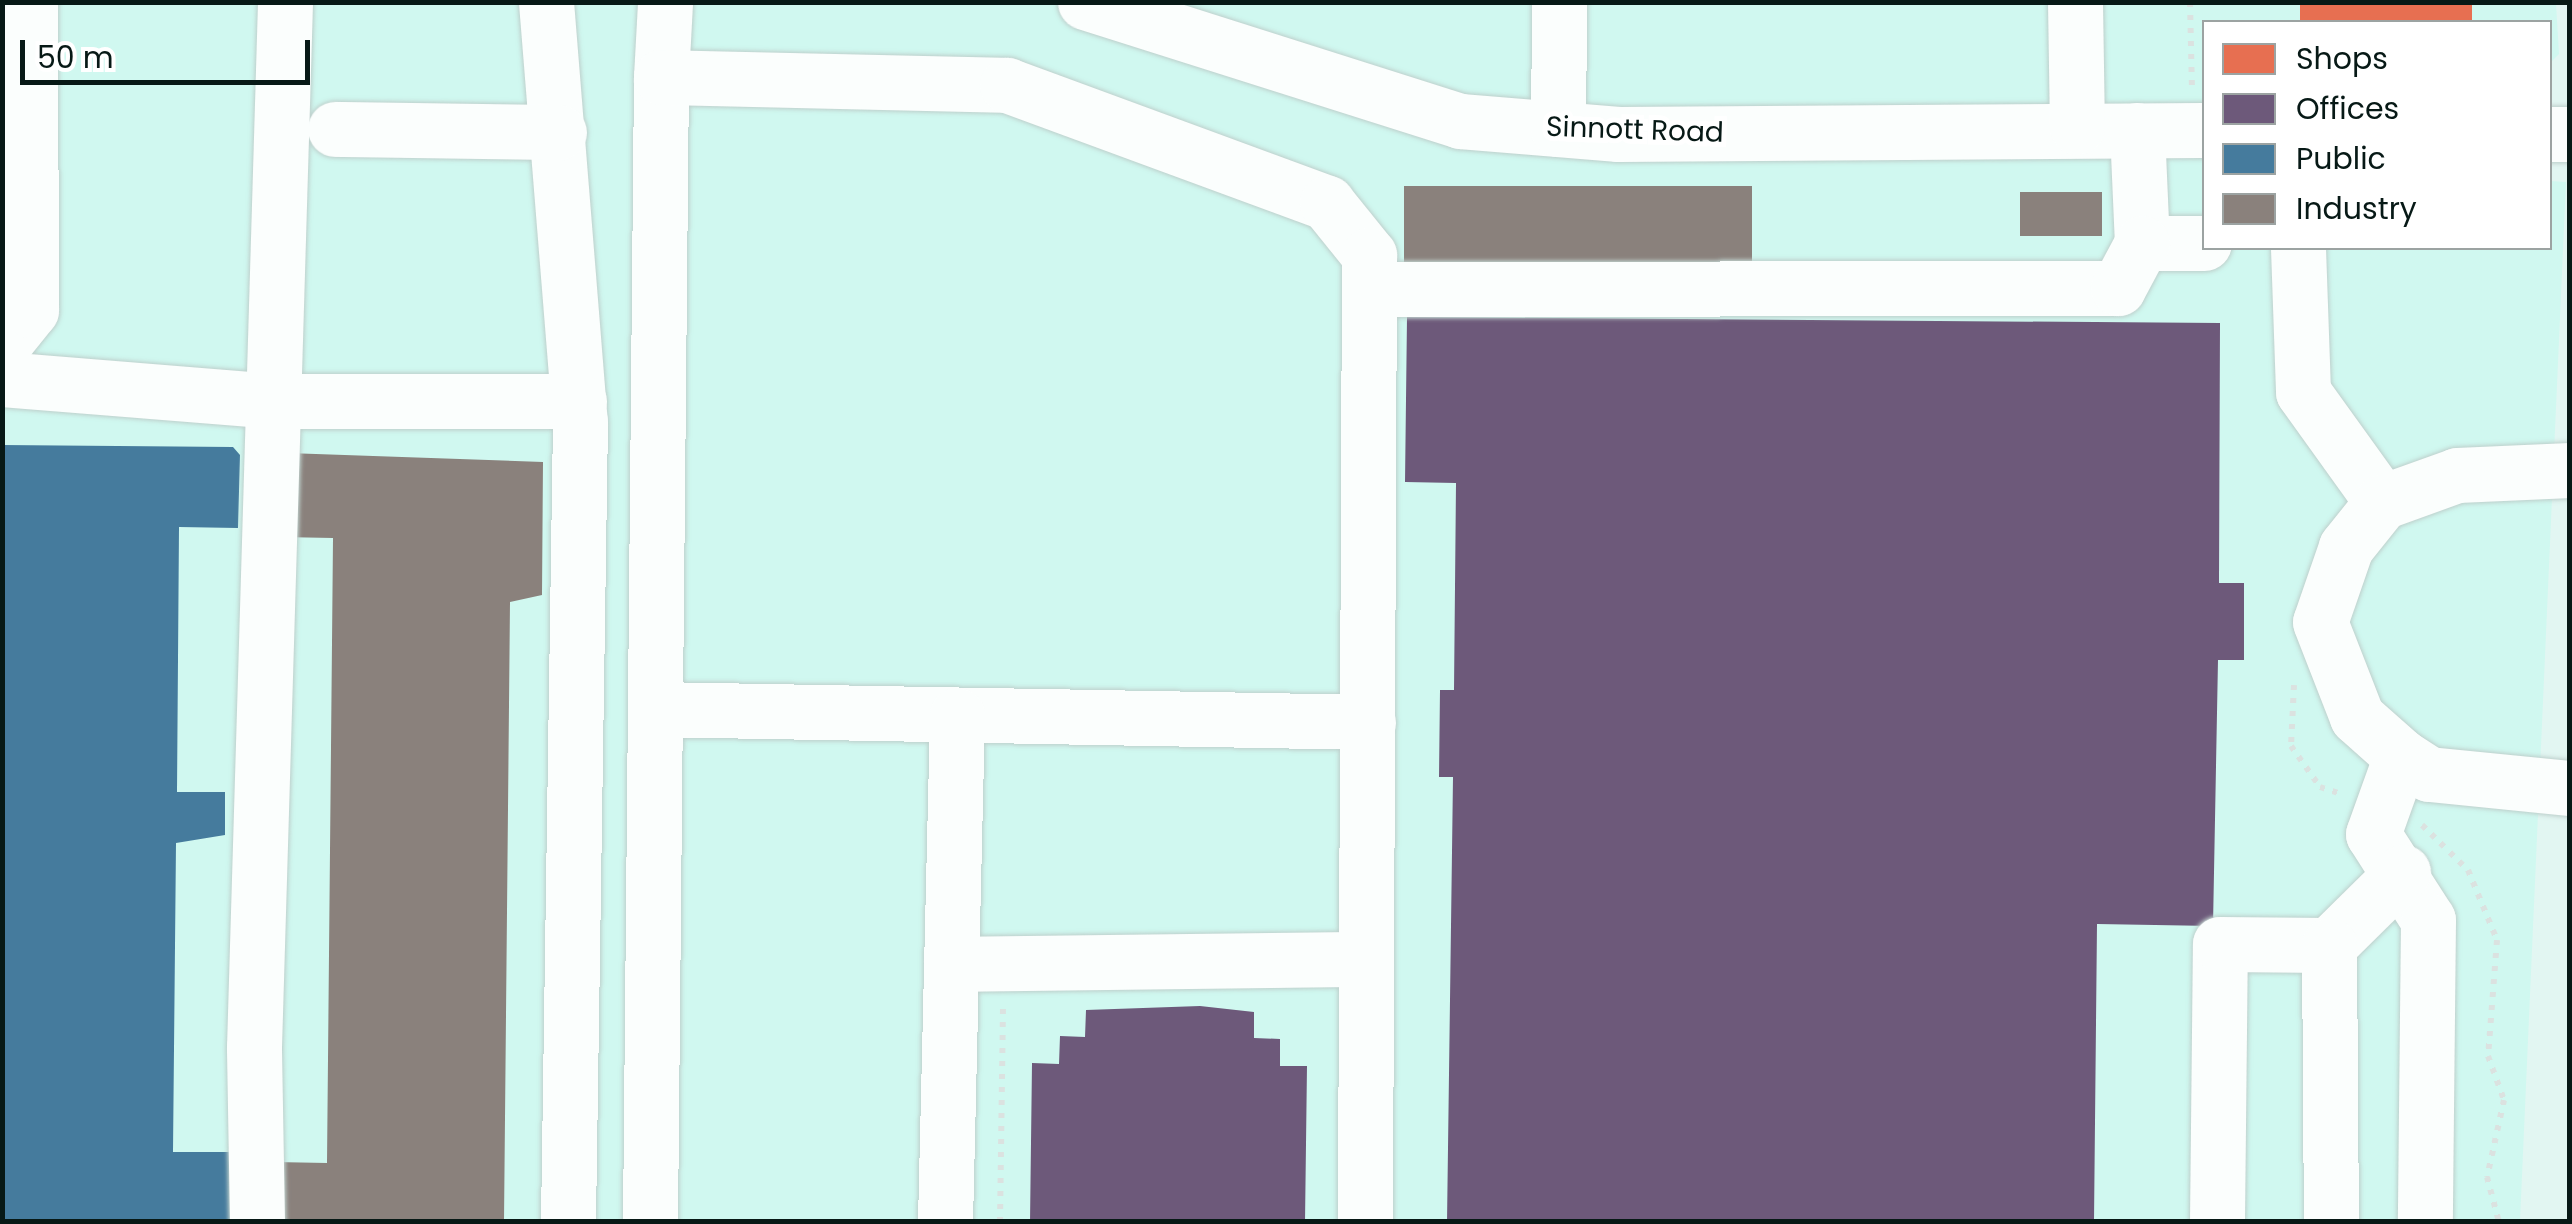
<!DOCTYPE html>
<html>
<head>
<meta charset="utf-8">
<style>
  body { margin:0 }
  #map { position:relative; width:2572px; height:1224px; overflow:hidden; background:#e2f6f2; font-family:Poppins,sans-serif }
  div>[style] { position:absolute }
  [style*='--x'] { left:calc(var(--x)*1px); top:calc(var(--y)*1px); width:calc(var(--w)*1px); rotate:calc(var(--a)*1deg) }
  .built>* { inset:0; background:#d0f8f0 }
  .shops>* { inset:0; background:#e76f51; transform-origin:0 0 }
  .offices>* { inset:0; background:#6d597a }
  .public>* { inset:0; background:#457b9d }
  .industry>* { inset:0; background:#8a817c; transform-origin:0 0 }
  .path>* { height:6px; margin-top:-3px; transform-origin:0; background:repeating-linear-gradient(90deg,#dbe2e0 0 5px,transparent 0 13px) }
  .roads { filter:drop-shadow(0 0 2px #bed0cc) drop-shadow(0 0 2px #bed0cc) }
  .minor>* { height:55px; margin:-27.5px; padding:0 27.5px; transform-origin:27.5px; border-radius:27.5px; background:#fbfefd }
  span { translate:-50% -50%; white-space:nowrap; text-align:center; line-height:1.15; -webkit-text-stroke:10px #fff; paint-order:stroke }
  .street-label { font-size:28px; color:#071916 }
  .frame { position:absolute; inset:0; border:5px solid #071916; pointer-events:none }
  .legend { position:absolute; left:2202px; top:20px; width:350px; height:230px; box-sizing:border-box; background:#fff; border:2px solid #9ca3a2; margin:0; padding:12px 18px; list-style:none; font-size:30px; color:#071916 }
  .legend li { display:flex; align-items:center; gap:20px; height:50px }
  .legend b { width:50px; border:2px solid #9ca3a2 }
  .scale { position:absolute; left:20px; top:40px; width:290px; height:45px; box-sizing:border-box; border:5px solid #071916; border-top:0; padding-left:12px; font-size:30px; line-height:35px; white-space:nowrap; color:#071916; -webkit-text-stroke:8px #fff; paint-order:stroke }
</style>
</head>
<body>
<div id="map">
  <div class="built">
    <i style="clip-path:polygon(2px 3px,2556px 3px,2559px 54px,2550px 63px,2550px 22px,2204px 22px,2204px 248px,2550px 248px,2550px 181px,2566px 182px,2520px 1221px,3px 1221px)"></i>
  </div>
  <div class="shops">
    <i style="left:2300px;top:2px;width:172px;height:20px"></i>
  </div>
  <div class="offices">
    <i style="clip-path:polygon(1407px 317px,2220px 323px,2219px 583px,2244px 583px,2244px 660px,2218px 660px,2213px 926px,2097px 924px,2094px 1222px,1447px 1222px,1453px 777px,1439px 777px,1440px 690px,1454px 690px,1456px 483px,1405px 482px)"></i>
    <i style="clip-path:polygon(1200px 1006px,1254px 1012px,1254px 1038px,1280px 1039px,1280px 1066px,1307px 1066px,1305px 1222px,1030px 1222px,1032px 1063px,1059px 1064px,1060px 1036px,1085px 1037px,1086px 1010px)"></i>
  </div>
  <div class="public">
    <i style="clip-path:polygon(2px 445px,233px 447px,240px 455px,238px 528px,179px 527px,177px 792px,225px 792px,225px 835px,176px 843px,173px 1152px,232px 1152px,231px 1222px,2px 1222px)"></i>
  </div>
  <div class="industry">
    <i style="left:1404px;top:186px;width:348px;height:80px"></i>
    <i style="left:2020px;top:192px;width:82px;height:44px"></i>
    <i style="clip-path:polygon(287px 453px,543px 462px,542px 595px,510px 602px,504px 1222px,274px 1222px,274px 1162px,327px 1163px,333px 538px,281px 537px)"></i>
  </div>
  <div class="path">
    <i style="--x:2190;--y:2;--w:85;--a:88.7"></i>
    <i style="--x:2294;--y:685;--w:61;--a:92.8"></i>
    <i style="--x:2291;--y:746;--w:50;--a:54.7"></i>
    <i style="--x:2320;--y:787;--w:22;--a:18"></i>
    <i style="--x:2422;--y:825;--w:64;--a:44.4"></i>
    <i style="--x:2468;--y:870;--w:76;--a:67.5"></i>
    <i style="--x:2497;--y:940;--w:116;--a:94.4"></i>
    <i style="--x:2488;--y:1056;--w:47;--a:70"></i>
    <i style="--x:2504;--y:1100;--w:79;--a:102.4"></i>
    <i style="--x:2487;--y:1177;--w:47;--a:75.1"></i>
    <i style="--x:1000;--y:1222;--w:214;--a:-89.2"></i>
  </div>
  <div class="roads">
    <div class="minor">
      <i style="--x:546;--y:2;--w:420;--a:85.4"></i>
      <i style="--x:580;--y:421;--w:801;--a:90.86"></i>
      <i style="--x:1085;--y:2;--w:393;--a:17.6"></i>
      <i style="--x:1460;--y:121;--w:159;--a:4.7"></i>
      <i style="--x:1618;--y:134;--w:586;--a:-0.39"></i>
      <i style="--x:2075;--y:2;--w:125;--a:89.1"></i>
      <i style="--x:661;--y:77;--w:75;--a:-86.9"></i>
      <i style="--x:335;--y:129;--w:224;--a:0.8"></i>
      <i style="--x:1558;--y:129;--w:127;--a:-89.5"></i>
      <i style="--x:2137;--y:130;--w:113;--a:87.5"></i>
      <i style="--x:2142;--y:243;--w:62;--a:0"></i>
      <i style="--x:2550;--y:134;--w:20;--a:0"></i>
      <i style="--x:2298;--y:248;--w:144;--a:88"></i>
      <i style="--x:2303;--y:392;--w:135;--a:54.3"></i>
      <i style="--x:1369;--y:289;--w:749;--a:-0.08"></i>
      <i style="--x:2118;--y:288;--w:51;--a:-61.9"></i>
      <i style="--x:2;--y:346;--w:46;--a:-51.1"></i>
      <i style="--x:31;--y:310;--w:308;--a:-90.2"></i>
      <i style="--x:2;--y:379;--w:272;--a:4.6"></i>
      <i style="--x:273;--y:401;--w:306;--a:0"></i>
      <i style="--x:2570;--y:470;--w:113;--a:177.5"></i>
      <i style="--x:2457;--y:475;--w:80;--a:160.2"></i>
      <i style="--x:2382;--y:502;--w:58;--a:128.7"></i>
      <i style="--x:2346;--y:547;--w:79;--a:109.1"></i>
      <i style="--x:2320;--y:622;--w:102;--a:68.7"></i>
      <i style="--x:2357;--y:717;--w:59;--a:41.6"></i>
      <i style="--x:2401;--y:756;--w:33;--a:33"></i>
      <i style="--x:2429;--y:774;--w:142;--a:5.7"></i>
      <i style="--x:655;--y:709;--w:713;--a:1.04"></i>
      <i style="--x:2401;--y:756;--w:83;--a:109.7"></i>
      <i style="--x:2373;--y:834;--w:102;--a:57.4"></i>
      <i style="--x:2428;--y:920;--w:302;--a:90.6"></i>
      <i style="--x:2329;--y:945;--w:104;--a:-44.6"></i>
      <i style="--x:951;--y:964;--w:415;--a:-0.7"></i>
      <i style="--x:257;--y:1222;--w:175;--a:-91"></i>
      <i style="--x:254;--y:1047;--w:1045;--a:-88.3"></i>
      <i style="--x:650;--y:1222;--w:1145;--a:-89.45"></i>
      <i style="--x:661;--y:77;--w:346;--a:1.3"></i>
      <i style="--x:1007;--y:85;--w:341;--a:20.2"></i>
      <i style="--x:1327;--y:203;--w:67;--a:51.1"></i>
      <i style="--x:1369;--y:255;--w:967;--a:90.24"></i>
      <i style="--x:945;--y:1222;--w:507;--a:-88.64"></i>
      <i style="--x:2217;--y:1222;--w:278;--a:-89.4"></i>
      <i style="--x:2220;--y:944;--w:109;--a:0.5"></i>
      <i style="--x:2329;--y:945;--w:277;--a:89.6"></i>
    </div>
  </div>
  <div class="street-label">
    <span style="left:1635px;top:130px;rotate:2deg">Sinnott Road</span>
  </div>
  <div class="frame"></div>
  <ul class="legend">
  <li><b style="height:28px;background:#e76f51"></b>Shops</li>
  <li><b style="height:28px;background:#6d597a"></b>Offices</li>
  <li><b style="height:28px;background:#457b9d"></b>Public</li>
  <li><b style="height:28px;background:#8a817c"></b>Industry</li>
  </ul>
  <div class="scale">50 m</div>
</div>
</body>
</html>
